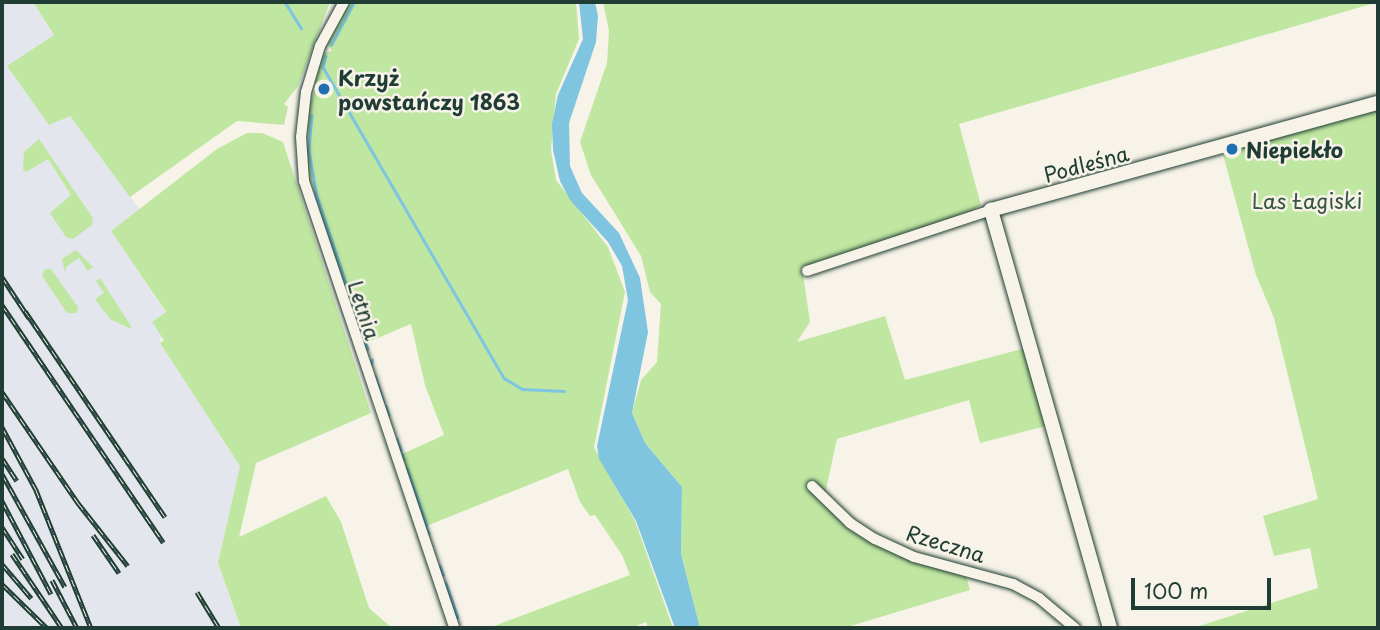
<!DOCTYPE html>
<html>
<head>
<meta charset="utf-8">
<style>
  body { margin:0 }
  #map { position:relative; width:1380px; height:630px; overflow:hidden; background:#f7f3e8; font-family:"Playpen Sans",sans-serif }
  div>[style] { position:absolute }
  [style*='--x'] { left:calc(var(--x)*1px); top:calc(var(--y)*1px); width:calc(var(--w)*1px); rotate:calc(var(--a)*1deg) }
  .built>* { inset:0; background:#e3e6ec }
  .green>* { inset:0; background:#c0e7a2 }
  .water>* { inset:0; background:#7fc5e0 }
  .stream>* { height:2.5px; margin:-1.25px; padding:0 1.25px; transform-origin:1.25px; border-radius:1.25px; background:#7fc5e0 }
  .roads { filter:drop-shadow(0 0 2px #1f3d34) drop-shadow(0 0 2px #1f3d34) }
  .street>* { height:10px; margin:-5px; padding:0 5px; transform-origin:5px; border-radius:5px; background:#f7f3e8 }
  .secondary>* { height:14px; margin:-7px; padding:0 7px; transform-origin:7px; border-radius:7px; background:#f7f3e8 }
  .rail>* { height:5px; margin-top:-2.5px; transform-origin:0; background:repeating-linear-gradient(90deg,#f7f3e8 0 8px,#1f3d34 0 16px); box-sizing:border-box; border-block:2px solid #1f3d34 }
  .dots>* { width:19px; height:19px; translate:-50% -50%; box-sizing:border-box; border:4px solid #f7f3e8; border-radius:50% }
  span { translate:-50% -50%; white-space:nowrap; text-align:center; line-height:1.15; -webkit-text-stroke:5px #f7f3e8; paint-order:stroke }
  .poi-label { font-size:21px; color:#1f3d34; font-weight:700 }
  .left { translate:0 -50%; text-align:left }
  .street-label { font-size:21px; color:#1f3d34 }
  .park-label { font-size:21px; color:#375644 }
  .frame { position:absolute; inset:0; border:4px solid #1f3d34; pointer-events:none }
  .scale { position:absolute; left:1131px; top:578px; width:140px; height:32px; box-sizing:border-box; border:4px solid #1f3d34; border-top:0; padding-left:9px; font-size:21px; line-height:24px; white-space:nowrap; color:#1f3d34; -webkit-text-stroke:5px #f7f3e8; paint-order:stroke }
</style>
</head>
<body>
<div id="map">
  <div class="built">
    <i style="clip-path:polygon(2px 2px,33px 2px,54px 35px,7px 67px,70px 116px,140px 210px,111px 231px,166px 313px,160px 343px,240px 466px,218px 563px,241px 628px,2px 628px)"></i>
  </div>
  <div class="green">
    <i style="clip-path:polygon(33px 2px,330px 2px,298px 86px,284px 104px,288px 107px,284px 125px,237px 121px,130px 197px,70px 116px,49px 125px,7px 66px,54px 35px)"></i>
    <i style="clip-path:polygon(349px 2px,576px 2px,579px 39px,556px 94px,551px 150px,556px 180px,608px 247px,625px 292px,594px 447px,635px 521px,673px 628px,648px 628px,646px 622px,631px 628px,489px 628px,630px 575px,622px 555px,595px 515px,590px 516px,580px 502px,568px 469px,424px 527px,400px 455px,444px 435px,425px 385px,411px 324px,361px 345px,307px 168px,308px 113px,315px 88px,324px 90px,315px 85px,316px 70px,323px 53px,332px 51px,327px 43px)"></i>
    <i style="clip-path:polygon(603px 2px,1378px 2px,959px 124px,981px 205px,960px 217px,802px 267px,810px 322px,797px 342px,885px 316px,905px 380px,1026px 348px,1046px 426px,980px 443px,969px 400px,837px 439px,823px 503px,851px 531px,890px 551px,966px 575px,970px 590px,844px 628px,700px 628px,681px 554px,682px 487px,645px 443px,632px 413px,641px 380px,657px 362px,661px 304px,650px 292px,641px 256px,591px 175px,580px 142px,607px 63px,609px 31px)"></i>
    <i style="clip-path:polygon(1378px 108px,1378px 628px,1193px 628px,1318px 588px,1310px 548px,1274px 556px,1263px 516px,1318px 499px,1274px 318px,1256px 275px,1222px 151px)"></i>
    <i style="clip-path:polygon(247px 133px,262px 133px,283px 142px,371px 413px,256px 463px,239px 537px,326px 496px,341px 522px,369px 608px,392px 628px,241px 628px,218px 563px,240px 466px,160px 343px,164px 340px,152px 322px,166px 312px,111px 231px,217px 149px)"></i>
    <i style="clip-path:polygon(39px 139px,93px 218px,92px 225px,73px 239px,66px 237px,50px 213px,71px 195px,48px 159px,26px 172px,23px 169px,24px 152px)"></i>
    <i style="clip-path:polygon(76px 250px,93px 267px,88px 271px,79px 258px,66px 267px,65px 273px,62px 259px)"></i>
    <i style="clip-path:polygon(45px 269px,51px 269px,78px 307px,77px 313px,67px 313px,42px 276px)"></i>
    <i style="clip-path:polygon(100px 278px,131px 326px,131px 329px,110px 319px,95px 299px,104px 293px,96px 281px)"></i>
  </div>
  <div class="water">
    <i style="clip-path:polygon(579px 2px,595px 2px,598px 16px,596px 42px,569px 123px,570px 166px,582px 193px,619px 233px,640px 278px,648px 332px,632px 413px,645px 443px,682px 487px,681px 554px,700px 628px,675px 628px,636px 521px,599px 459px,597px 446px,628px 300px,622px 266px,608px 242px,570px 200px,560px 181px,553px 150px,552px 124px,558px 95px,583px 39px)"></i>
  </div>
  <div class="stream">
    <i style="--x:285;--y:2;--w:31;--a:58"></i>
    <i style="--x:331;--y:45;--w:49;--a:-61.9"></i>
    <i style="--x:326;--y:56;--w:11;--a:105"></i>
    <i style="--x:323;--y:67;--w:360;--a:59.8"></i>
    <i style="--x:504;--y:378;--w:21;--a:31"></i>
    <i style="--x:522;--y:389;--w:42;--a:2.7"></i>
    <i style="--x:312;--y:115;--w:36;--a:95"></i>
    <i style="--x:309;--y:151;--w:46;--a:79.9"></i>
    <i style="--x:317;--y:196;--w:161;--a:71.6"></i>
    <i style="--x:371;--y:365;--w:5;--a:-79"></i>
    <i style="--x:375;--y:376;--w:28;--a:72"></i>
    <i style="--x:386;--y:406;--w:9;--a:72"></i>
    <i style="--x:397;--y:439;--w:12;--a:70"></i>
    <i style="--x:402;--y:454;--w:6;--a:72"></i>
    <i style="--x:407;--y:468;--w:61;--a:71"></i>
    <i style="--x:427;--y:529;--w:5;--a:68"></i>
    <i style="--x:440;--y:566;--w:9;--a:69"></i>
    <i style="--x:446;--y:583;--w:36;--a:71"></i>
  </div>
  <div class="roads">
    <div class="street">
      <i style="--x:344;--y:2;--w:50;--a:118.6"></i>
      <i style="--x:320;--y:46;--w:48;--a:106.9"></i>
      <i style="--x:306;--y:92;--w:45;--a:96.3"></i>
      <i style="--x:301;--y:137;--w:44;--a:86.1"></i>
      <i style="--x:304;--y:181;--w:471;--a:71.4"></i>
      <i style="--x:807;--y:271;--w:194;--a:-18.3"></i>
      <i style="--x:812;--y:486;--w:53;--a:44.2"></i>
      <i style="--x:850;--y:523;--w:30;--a:33"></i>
      <i style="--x:875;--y:539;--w:43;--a:24.8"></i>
      <i style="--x:914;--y:557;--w:103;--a:15.3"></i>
      <i style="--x:1013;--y:584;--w:30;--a:28"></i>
      <i style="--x:1039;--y:598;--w:47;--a:39.8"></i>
    </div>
    <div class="secondary">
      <i style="--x:1110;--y:628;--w:435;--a:-105.9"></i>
      <i style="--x:991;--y:210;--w:402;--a:-15.5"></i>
    </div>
  </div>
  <div class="rail">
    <i style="--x:2;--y:277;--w:49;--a:56.6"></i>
    <i style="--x:2;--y:305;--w:287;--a:55.8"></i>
    <i style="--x:25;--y:311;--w:249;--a:55.8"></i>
    <i style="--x:2;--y:392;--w:135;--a:55.6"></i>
    <i style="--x:78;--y:503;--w:80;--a:51.6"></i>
    <i style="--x:2;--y:427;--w:72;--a:61.6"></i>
    <i style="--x:36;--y:490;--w:149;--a:68.3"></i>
    <i style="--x:2;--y:458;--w:27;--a:57"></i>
    <i style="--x:2;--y:474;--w:129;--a:60.9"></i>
    <i style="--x:2;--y:501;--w:105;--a:62.2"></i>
    <i style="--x:2;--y:527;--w:38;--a:57"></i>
    <i style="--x:93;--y:535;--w:46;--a:55.6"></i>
    <i style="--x:12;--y:554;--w:89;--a:56"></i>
    <i style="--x:2;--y:564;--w:45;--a:49.5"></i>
    <i style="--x:52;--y:580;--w:54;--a:62.5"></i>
    <i style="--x:2;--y:584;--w:63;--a:44.4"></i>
    <i style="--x:197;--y:592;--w:42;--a:58.6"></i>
  </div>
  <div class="dots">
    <i style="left:324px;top:89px;background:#1f6fb2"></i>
    <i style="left:1232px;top:149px;background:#1f6fb2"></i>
  </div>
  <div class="poi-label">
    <span class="left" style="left:338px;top:89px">Krzyż<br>powstańczy 1863</span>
    <span class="left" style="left:1246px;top:149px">Niepiekło</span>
  </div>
  <div class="street-label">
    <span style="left:1086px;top:163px;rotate:-15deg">Podleśna</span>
    <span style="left:365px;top:310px;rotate:72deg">Letnia</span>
    <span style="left:946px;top:543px;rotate:17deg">Rzeczna</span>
  </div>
  <div class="park-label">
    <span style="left:1307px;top:200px">Las Łagiski</span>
  </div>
  <div class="frame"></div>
  <div class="scale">100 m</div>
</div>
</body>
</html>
